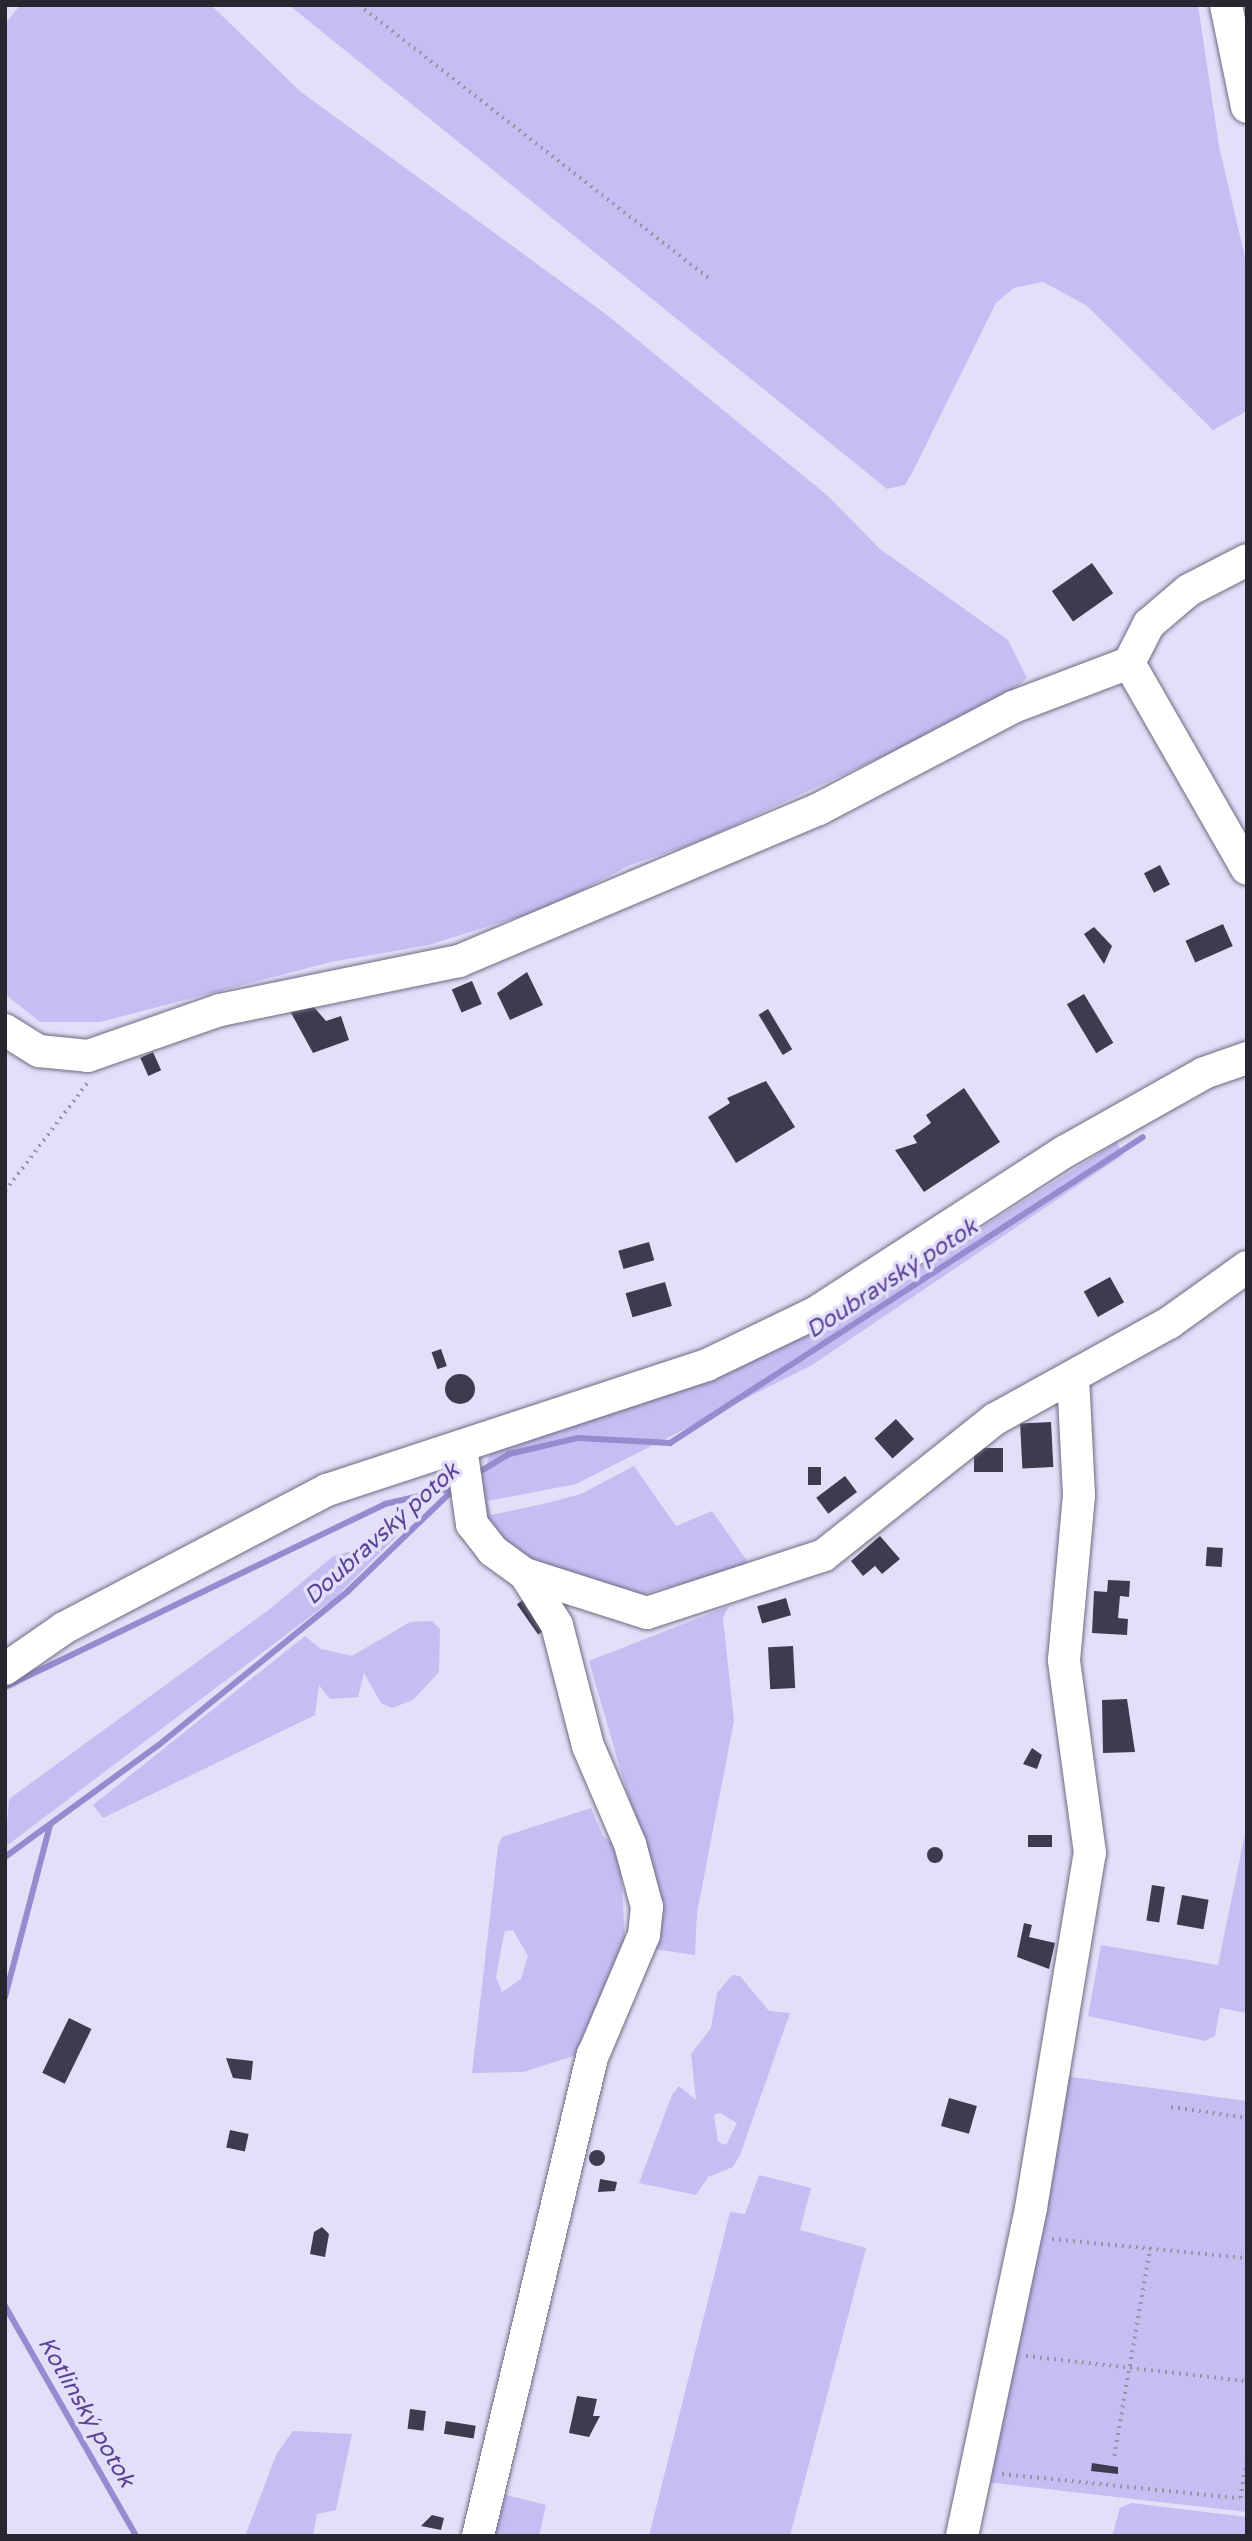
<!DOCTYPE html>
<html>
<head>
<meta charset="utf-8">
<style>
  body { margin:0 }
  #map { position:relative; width:1252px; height:2541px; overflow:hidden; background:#e3dff8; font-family:"Varela Round",sans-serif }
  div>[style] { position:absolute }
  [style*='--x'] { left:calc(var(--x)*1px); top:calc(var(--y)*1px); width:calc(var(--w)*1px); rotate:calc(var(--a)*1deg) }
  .green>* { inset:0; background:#c6bef2 }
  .stream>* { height:6px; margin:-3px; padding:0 3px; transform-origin:3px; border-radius:3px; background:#978acf }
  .building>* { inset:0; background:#3f3b4f; transform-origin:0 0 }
  .round { border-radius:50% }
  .path>* { height:3.5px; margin-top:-1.75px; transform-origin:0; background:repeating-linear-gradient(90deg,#9895a8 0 2px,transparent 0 7px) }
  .roads { filter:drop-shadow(0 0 2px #6e6a80) drop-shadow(0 0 2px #6e6a80) }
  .minor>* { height:32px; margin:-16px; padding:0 16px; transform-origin:16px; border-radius:16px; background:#fff }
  span { translate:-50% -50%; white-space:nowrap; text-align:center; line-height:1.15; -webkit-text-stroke:7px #e3dff8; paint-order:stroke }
  .water-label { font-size:23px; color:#594397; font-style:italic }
  .frame { position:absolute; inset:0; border:7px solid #282730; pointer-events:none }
</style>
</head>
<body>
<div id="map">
  <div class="green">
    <i style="clip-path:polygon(20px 5px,211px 5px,301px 92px,607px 315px,828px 496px,880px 549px,1008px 640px,1027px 678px,996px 704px,698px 842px,630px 865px,550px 907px,429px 945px,331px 962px,100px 1022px,40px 1022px,5px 994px,5px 24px)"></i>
    <i style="clip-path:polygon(289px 5px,1198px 5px,1219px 146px,1247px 266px,1247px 411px,1213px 430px,1086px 305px,1043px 282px,1014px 288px,996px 303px,913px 471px,905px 485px,887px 489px)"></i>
    <i style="clip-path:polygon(1117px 1142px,1123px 1155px,812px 1365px,576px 1484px,488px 1501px,491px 1515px,543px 1504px,581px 1494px,634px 1466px,676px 1526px,712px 1511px,750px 1565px,640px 1595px,549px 1580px,485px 1530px,478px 1489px,491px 1451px,896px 1282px)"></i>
    <i style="clip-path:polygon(397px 1536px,336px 1597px,5px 1847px,9px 1799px,271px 1608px,332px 1557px)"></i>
    <i style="clip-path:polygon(729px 1606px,723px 1618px,734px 1721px,697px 1913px,695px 1955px,653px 1949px,639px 1834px,589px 1661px)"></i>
    <i style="clip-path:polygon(432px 1621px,440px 1629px,439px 1672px,413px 1700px,392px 1708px,381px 1703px,364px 1673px,358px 1697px,330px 1699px,319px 1685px,315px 1715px,103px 1818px,93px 1805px,305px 1636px,321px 1649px,352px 1656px,410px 1622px)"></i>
    <i style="clip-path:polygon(evenodd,591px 1808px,603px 1836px,620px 1850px,625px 1942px,577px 2055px,523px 2072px,472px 2073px,498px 1846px,502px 1837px,591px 1808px,513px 1930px,528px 1956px,521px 1979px,502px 1992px,496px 1977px,503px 1939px,505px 1931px,513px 1930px)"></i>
    <i style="clip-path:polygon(1247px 1824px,1247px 2013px,1220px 2008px,1215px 2036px,1205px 2041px,1088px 2016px,1101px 1945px,1218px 1965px)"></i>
    <i style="clip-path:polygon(evenodd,732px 1975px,740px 1976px,769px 2011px,790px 2013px,740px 2155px,733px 2167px,708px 2177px,696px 2195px,639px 2183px,672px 2095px,679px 2086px,696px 2100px,691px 2054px,711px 2028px,717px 1993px,732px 1975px,720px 2113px,737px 2123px,726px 2145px,718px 2142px,714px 2115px,720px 2113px)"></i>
    <i style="clip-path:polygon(1064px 2076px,1247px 2101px,1247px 2512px,985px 2482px)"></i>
    <i style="clip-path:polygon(759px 2175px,811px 2188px,800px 2230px,866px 2248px,790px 2536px,649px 2536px,730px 2212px,745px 2214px)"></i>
    <i style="clip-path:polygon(293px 2431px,352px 2434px,336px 2510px,317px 2514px,313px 2536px,245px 2536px,277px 2453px)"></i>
    <i style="clip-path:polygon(506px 2495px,546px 2505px,539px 2536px,493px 2536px)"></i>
    <i style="clip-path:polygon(1131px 2503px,1247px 2517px,1247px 2536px,1112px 2536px,1120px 2508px)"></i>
  </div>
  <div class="stream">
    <i style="--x:476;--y:1474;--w:39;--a:-31"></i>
    <i style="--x:509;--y:1454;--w:71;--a:-13.1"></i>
    <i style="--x:578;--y:1438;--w:92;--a:3.1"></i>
    <i style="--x:670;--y:1443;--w:563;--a:-32.9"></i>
    <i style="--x:5;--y:1687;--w:422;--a:-25.7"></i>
    <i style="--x:385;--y:1504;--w:67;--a:-13"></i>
    <i style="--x:5;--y:1857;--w:192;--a:-36.1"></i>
    <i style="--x:160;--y:1744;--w:242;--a:-39.1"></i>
    <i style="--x:348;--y:1591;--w:151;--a:-43.9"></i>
    <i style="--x:5;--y:1997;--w:177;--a:-75.3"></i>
    <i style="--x:5;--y:2306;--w:265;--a:60.3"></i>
  </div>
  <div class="building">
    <i style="left:1092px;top:563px;width:37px;height:49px;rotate:55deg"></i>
    <i style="left:1160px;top:865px;width:22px;height:18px;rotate:63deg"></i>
    <i style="left:1223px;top:924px;width:24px;height:41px;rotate:66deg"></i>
    <i style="clip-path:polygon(1094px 927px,1112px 946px,1104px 964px,1084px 934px)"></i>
    <i style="clip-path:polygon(527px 972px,543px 1005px,510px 1020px,497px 993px)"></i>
    <i style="left:472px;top:981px;width:25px;height:22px;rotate:67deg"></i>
    <i style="left:1084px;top:994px;width:57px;height:20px;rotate:59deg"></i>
    <i style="clip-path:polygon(313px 1006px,326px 1021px,341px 1016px,349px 1040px,313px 1053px,290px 1011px)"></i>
    <i style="left:768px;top:1009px;width:47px;height:11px;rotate:59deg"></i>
    <i style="left:153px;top:1052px;width:20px;height:14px;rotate:66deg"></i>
    <i style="clip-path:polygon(766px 1081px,795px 1127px,736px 1163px,708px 1117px,730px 1103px,727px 1098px)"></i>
    <i style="clip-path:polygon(964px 1088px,1000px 1142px,924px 1192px,895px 1150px,917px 1143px,913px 1136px,931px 1123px,926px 1115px)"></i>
    <i style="left:649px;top:1242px;width:19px;height:32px;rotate:74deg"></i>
    <i style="left:1110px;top:1277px;width:29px;height:30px;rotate:61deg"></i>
    <i style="left:665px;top:1282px;width:25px;height:41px;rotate:74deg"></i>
    <i style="left:441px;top:1349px;width:18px;height:10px;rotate:71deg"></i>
    <i class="round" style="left:445px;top:1374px;width:30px;height:30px"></i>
    <i style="left:896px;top:1419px;width:27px;height:29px;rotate:48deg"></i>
    <i style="left:1051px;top:1422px;width:45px;height:31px;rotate:87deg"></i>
    <i style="left:974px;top:1448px;width:29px;height:24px"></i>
    <i style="left:808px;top:1467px;width:13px;height:18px"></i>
    <i style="left:845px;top:1476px;width:20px;height:36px;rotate:53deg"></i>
    <i style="clip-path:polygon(880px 1536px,900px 1559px,882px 1574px,875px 1566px,863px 1576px,851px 1561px)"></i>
    <i style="left:1207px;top:1547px;width:16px;height:19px;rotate:4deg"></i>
    <i style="clip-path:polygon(1108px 1580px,1130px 1581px,1129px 1597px,1120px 1596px,1118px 1618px,1128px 1619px,1127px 1635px,1092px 1633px,1094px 1591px,1107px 1592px)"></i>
    <i style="left:530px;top:1595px;width:37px;height:16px;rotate:55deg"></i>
    <i style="left:786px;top:1598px;width:18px;height:30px;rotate:74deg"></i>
    <i style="left:793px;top:1646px;width:42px;height:25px;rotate:87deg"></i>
    <i style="clip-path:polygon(1127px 1699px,1135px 1752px,1103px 1753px,1102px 1700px)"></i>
    <i style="clip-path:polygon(1032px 1748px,1042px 1755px,1037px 1769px,1023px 1764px)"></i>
    <i style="left:1028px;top:1835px;width:24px;height:12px"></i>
    <i class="round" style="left:927px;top:1847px;width:16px;height:16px"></i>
    <i style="left:1152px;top:1885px;width:13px;height:36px;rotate:9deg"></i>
    <i style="left:1182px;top:1895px;width:27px;height:30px;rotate:10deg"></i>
    <i style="clip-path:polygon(1024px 1923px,1032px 1925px,1029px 1937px,1055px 1943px,1049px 1969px,1017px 1957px)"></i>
    <i style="left:69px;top:2018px;width:25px;height:61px;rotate:26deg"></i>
    <i style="clip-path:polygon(226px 2058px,253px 2061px,251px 2080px,233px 2078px)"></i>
    <i style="left:949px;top:2098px;width:29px;height:29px;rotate:16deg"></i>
    <i style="left:230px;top:2130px;width:19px;height:18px;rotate:12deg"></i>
    <i class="round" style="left:589px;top:2150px;width:16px;height:16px"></i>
    <i style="clip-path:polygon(600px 2179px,617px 2182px,615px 2191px,598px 2192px)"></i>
    <i style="clip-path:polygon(322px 2227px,329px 2234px,325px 2257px,310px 2254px,314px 2232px)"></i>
    <i style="clip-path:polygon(577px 2396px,597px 2399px,593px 2416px,600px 2416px,589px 2437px,569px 2433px)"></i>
    <i style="left:410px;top:2409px;width:16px;height:20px;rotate:7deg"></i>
    <i style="left:446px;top:2421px;width:30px;height:13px;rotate:9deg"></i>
    <i style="clip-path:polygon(1092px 2463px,1118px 2467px,1118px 2474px,1091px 2471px)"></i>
    <i style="clip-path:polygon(432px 2515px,444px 2518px,441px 2530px,421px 2526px)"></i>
  </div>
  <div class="path">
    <i style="--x:359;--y:5;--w:445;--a:38"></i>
    <i style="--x:5;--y:1191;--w:137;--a:-52.7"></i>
    <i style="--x:1171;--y:2107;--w:77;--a:8.2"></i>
    <i style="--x:1052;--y:2239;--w:196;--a:5.6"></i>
    <i style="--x:1026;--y:2356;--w:222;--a:6.5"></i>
    <i style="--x:1114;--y:2456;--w:211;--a:-80.2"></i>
    <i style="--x:1002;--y:2474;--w:239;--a:5.8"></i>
    <i style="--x:1240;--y:2498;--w:39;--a:-80"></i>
  </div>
  <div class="roads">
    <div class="minor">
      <i style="--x:1226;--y:5;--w:104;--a:78.4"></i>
      <i style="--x:1129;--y:663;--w:237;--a:60.2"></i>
      <i style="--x:5;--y:1030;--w:40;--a:32"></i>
      <i style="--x:39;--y:1051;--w:49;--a:5.8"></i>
      <i style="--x:88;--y:1056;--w:140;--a:-19.2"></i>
      <i style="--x:220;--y:1010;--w:244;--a:-11.6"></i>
      <i style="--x:459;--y:961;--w:391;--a:-22.9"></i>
      <i style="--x:819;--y:809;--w:219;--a:-27.7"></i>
      <i style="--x:1013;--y:707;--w:124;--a:-20.8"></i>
      <i style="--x:1129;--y:663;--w:44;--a:-62.9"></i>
      <i style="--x:1149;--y:624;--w:52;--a:-40.4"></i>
      <i style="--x:1189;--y:590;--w:65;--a:-27.3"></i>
      <i style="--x:461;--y:1447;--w:78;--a:81.9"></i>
      <i style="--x:472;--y:1524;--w:34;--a:52"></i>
      <i style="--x:493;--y:1551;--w:39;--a:36"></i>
      <i style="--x:525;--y:1574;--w:128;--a:17.7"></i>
      <i style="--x:647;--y:1613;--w:186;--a:-18.1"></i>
      <i style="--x:824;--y:1555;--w:218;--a:-38.5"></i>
      <i style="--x:995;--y:1419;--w:199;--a:-28.9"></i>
      <i style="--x:1169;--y:1323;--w:96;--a:-35.7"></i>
      <i style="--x:5;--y:1669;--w:72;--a:-34.8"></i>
      <i style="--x:64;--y:1628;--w:297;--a:-27.7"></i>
      <i style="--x:327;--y:1490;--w:400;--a:-18.2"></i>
      <i style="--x:707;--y:1365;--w:120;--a:-25.7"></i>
      <i style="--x:815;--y:1313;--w:297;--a:-32.9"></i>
      <i style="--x:1064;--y:1152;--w:161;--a:-29.4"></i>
      <i style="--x:1204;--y:1073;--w:46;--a:-19.2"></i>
      <i style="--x:478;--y:2536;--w:495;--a:-76.6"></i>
      <i style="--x:593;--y:2055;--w:130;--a:-67"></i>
      <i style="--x:644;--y:1935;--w:28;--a:-84"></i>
      <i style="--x:647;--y:1907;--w:65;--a:-105.1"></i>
      <i style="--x:630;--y:1844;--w:107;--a:-113.2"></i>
      <i style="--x:588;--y:1746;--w:125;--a:-104.4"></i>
      <i style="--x:557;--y:1625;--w:60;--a:-122.1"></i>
      <i style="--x:962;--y:2536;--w:335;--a:-78.1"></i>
      <i style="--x:1031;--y:2208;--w:360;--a:-80.6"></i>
      <i style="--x:1090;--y:1853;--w:195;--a:-97.7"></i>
      <i style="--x:1064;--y:1660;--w:166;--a:-84.8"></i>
      <i style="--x:1079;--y:1495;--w:117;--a:-92.9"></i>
    </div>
  </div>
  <div class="water-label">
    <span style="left:892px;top:1279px;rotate:-33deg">Doubravský potok</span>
    <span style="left:382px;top:1534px;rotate:-42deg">Doubravský potok</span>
    <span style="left:86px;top:2412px;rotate:60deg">Kotlinský potok</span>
  </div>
  <div class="frame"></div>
</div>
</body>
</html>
